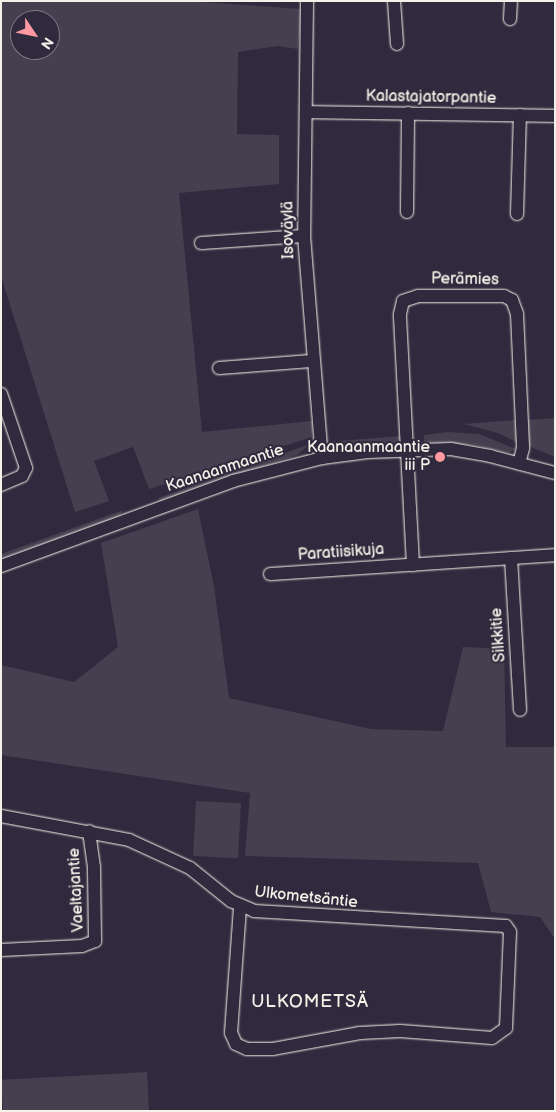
<!DOCTYPE html>
<html>
<head>
<meta charset="utf-8">
<style>
  body { margin:0 }
  #map { position:relative; width:556px; height:1112px; overflow:hidden; background:#2f2a3d; font-family:"Balsamiq Sans",sans-serif }
  div>[style] { position:absolute }
  [style*='--x'] { left:calc(var(--x)*1px); top:calc(var(--y)*1px); width:calc(var(--w)*1px); rotate:calc(var(--a)*1deg) }
  .green>* { inset:0; background:#454050; transform-origin:0 0 }
  .roads { filter:drop-shadow(0 0 1px #f4f1e8) drop-shadow(0 0 1px #f4f1e8) }
  .minor>* { height:12px; margin:-6px; padding:0 6px; transform-origin:6px; border-radius:6px; background:#2f2a3d }
  .dots>* { width:14px; height:14px; translate:-50% -50%; box-sizing:border-box; border:2px solid #2f2a3d; border-radius:50% }
  span { translate:-50% -50%; white-space:nowrap; text-align:center; line-height:1.15; -webkit-text-stroke:4px #2f2a3d; paint-order:stroke }
  .street-label { font-size:16px; color:#f4f1e8 }
  .poi-label { font-size:16px; color:#f4f1e8 }
  .right { translate:-100% -50%; text-align:right }
  .neighbourhood-label { font-size:18px; color:#f4f1e8; letter-spacing:1px }
  .frame { position:absolute; inset:0; border:2px solid #f4f1e8; pointer-events:none }
  .north { position:absolute; left:10px; top:10px; width:50px; height:50px; box-sizing:border-box; background:#2f2a3d; border:1px solid #7e7a81; border-radius:50%; rotate:124deg; font-size:14px; font-weight:700; line-height:20px; text-align:center; color:#f4f1e8 }
  .north::after { content:''; display:block; margin:auto; width:18px; height:22px; background:#ff9aa2; clip-path:polygon(50% 0,100% 100%,50% 72%,0 100%) }
</style>
</head>
<body>
<div id="map">
  <div class="green">
    <i style="clip-path:polygon(evenodd,1px 1px,186px 1px,302px 9px,298px 49px,278px 46px,238px 52px,237px 134px,279px 135px,279px 184px,179px 193px,202px 432px,312px 421px,312px 437px,149px 489px,133px 447px,94px 461px,109px 501px,75px 512px,1px 276px,1px 1px,20px 20px,50px 20px,50px 50px,20px 50px,20px 20px)"></i>
    <i style="clip-path:polygon(555px 418px,555px 457px,528px 446px,526px 420px)"></i>
    <i style="clip-path:polygon(518px 420px,518px 443px,498px 433px,464px 424px)"></i>
    <i style="clip-path:polygon(448px 432px,479px 434px,516px 449px,508px 453px,475px 445px,424px 442px,424px 435px)"></i>
    <i style="clip-path:polygon(400px 436px,401px 439px,391px 446px,339px 450px,330px 448px,327px 442px)"></i>
    <i style="clip-path:polygon(310px 444px,297px 455px,161px 503px,158px 498px)"></i>
    <i style="clip-path:polygon(198px 509px,214px 586px,229px 698px,371px 729px,443px 731px,463px 647px,504px 649px,506px 747px,555px 747px,555px 939px,540px 917px,491px 912px,478px 863px,245px 856px,250px 793px,1px 755px,1px 665px,74px 682px,118px 647px,101px 543px)"></i>
    <i style="clip-path:polygon(123px 510px,119px 518px,1px 559px,1px 554px)"></i>
    <i style="left:196px;top:801px;width:45px;height:55px;rotate:3deg"></i>
    <i style="left:147px;top:1072px;width:39px;height:146px;rotate:87deg"></i>
  </div>
  <div class="roads">
    <div class="minor">
      <i style="--x:307;--y:1;--w:235;--a:90.7"></i>
      <i style="--x:304;--y:236;--w:223;--a:85.4"></i>
      <i style="--x:394;--y:1;--w:43;--a:86"></i>
      <i style="--x:510;--y:19;--w:18;--a:-87"></i>
      <i style="--x:306;--y:112;--w:249;--a:0.9"></i>
      <i style="--x:407;--y:212;--w:99;--a:-89.4"></i>
      <i style="--x:517;--y:214;--w:99;--a:-88.3"></i>
      <i style="--x:201;--y:243;--w:103;--a:-3.9"></i>
      <i style="--x:219;--y:368;--w:93;--a:-4.3"></i>
      <i style="--x:1;--y:394;--w:78;--a:71.3"></i>
      <i style="--x:26;--y:468;--w:9;--a:117"></i>
      <i style="--x:22;--y:476;--w:23;--a:157"></i>
      <i style="--x:511;--y:558;--w:152;--a:86.6"></i>
      <i style="--x:413;--y:565;--w:251;--a:-93"></i>
      <i style="--x:400;--y:314;--w:13;--a:-77"></i>
      <i style="--x:403;--y:301;--w:16;--a:-18"></i>
      <i style="--x:418;--y:296;--w:86;--a:0"></i>
      <i style="--x:504;--y:296;--w:9;--a:27"></i>
      <i style="--x:512;--y:300;--w:15;--a:70"></i>
      <i style="--x:517;--y:314;--w:134;--a:87.4"></i>
      <i style="--x:523;--y:448;--w:16;--a:104"></i>
      <i style="--x:1;--y:566;--w:247;--a:-20.1"></i>
      <i style="--x:233;--y:481;--w:92;--a:-14.5"></i>
      <i style="--x:322;--y:458;--w:46;--a:-7.4"></i>
      <i style="--x:368;--y:452;--w:83;--a:-2.1"></i>
      <i style="--x:451;--y:449;--w:40;--a:10"></i>
      <i style="--x:490;--y:456;--w:67;--a:14.7"></i>
      <i style="--x:270;--y:574;--w:286;--a:-3.8"></i>
      <i style="--x:1;--y:816;--w:130;--a:10.6"></i>
      <i style="--x:129;--y:840;--w:67;--a:24.7"></i>
      <i style="--x:190;--y:868;--w:53;--a:38.8"></i>
      <i style="--x:231;--y:901;--w:25;--a:23"></i>
      <i style="--x:254;--y:911;--w:252;--a:3.4"></i>
      <i style="--x:506;--y:926;--w:7;--a:56"></i>
      <i style="--x:510;--y:932;--w:96;--a:92.4"></i>
      <i style="--x:506;--y:1028;--w:17;--a:144"></i>
      <i style="--x:492;--y:1038;--w:92;--a:-175.6"></i>
      <i style="--x:400;--y:1031;--w:40;--a:177.1"></i>
      <i style="--x:360;--y:1033;--w:88;--a:169.6"></i>
      <i style="--x:273;--y:1049;--w:26;--a:180"></i>
      <i style="--x:247;--y:1049;--w:12;--a:-156"></i>
      <i style="--x:236;--y:1044;--w:12;--a:-114"></i>
      <i style="--x:231;--y:1033;--w:127;--a:-85.9"></i>
      <i style="--x:1;--y:950;--w:81;--a:-2.8"></i>
      <i style="--x:82;--y:946;--w:14;--a:-21"></i>
      <i style="--x:95;--y:941;--w:74;--a:-90.8"></i>
      <i style="--x:94;--y:867;--w:36;--a:-98"></i>
    </div>
  </div>
  <div class="dots">
    <i style="left:440px;top:457px;background:#ff9aa2"></i>
  </div>
  <div class="street-label">
    <span style="left:431px;top:98px;rotate:1deg">Kalastajatorpantie</span>
    <span style="left:289px;top:230px;rotate:-91deg">Isoväylä</span>
    <span style="left:465px;top:280px;rotate:1deg">Perämies</span>
    <span style="left:225px;top:469px;rotate:-18deg">Kaanaanmaantie</span>
    <span style="left:341px;top:553px;rotate:-4deg">Paratiisikuja</span>
    <span style="left:499px;top:635px;rotate:-94deg">Silkkitie</span>
    <span style="left:77px;top:890px;rotate:-93deg">Vaeltajantie</span>
    <span style="left:306px;top:898px;rotate:6deg">Ulkometsäntie</span>
  </div>
  <div class="poi-label">
    <span class="right" style="left:430px;top:457px">Kaanaanmaantie<br>iii P</span>
  </div>
  <div class="neighbourhood-label">
    <span style="left:310px;top:1002px">ULKOMETSÄ</span>
  </div>
  <div class="frame"></div>
  <div class="north">N</div>
</div>
</body>
</html>
